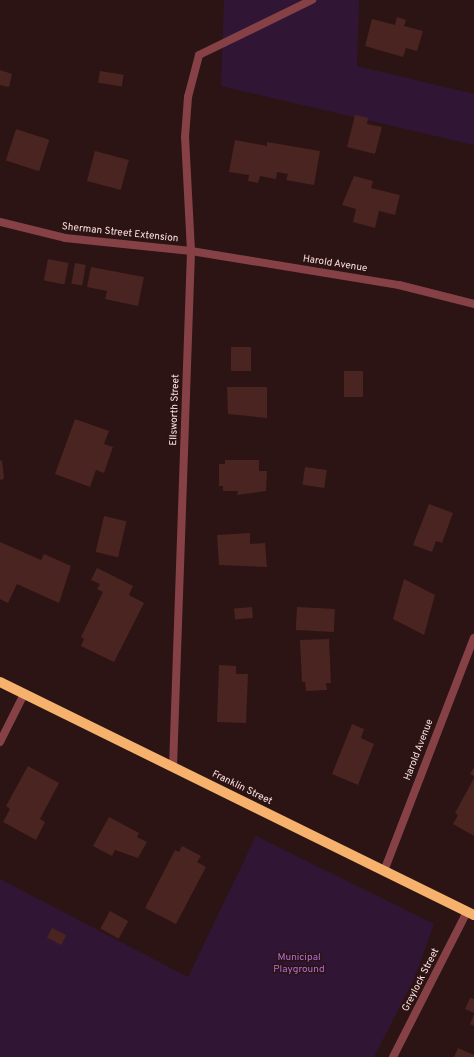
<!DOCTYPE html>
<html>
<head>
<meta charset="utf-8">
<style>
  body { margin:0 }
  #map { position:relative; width:474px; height:1057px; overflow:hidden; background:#2b1413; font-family:Overpass,sans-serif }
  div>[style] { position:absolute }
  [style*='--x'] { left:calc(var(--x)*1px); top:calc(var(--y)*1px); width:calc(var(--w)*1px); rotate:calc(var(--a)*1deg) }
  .green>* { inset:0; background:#301634 }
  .building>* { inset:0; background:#4a2420; transform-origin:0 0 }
  .service>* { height:8px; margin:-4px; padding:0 4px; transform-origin:4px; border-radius:4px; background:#864147 }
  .minor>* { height:8px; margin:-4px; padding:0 4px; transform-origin:4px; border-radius:4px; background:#864147 }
  .primary>* { height:10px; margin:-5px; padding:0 5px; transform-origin:5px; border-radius:5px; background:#f6b26d }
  span { translate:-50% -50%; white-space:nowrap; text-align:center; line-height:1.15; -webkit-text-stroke:3px #2b1413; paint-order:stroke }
  .street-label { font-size:10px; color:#fddfdf }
  .park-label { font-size:10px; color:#b26eda }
</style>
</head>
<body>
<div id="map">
  <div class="green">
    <i style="clip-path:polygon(224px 0,359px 0,357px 66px,474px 94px,474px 145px,221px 86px)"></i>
    <i style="clip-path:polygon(256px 836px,434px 924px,414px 979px,374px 1057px,0 1057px,0 879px,188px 977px)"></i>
  </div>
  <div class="building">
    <i style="clip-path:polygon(397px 17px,406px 20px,404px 26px,423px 31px,417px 51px,406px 48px,403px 57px,365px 46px,372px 19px,395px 25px)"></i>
    <i style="clip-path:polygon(0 70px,12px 74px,9px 87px,0 85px)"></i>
    <i style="left:100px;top:71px;width:24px;height:12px;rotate:9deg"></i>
    <i style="clip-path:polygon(355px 115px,368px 118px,367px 124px,382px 127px,375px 154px,347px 147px)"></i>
    <i style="left:16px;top:129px;width:35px;height:33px;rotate:18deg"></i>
    <i style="clip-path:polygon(235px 140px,267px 146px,267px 142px,320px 151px,314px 185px,286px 180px,288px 174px,277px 172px,276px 179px,260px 176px,258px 183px,248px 181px,249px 175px,229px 172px)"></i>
    <i style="left:95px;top:151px;width:35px;height:31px;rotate:15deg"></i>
    <i style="clip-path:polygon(354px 176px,373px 181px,371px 188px,400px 195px,395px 215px,379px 211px,375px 228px,353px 222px,356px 209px,342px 205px)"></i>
    <i style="left:48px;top:259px;width:21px;height:22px;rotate:11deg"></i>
    <i style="left:75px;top:263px;width:11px;height:21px;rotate:10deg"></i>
    <i style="clip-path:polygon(91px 267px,144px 277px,138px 306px,105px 299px,107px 291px,87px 287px)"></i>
    <i style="left:231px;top:347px;width:20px;height:24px"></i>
    <i style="left:344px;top:371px;width:19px;height:26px"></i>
    <i style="clip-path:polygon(227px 387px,267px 387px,267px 418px,228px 414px)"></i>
    <i style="clip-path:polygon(75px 419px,109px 431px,104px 444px,113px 447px,104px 473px,96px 470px,90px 487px,55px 474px)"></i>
    <i style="clip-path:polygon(2px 460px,4px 479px,0 480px,0 461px)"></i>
    <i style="clip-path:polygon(225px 460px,259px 460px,259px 471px,267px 471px,266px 491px,237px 495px,238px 491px,223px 491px,223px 486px,219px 486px,219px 464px,225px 464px)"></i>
    <i style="left:305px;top:467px;width:22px;height:18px;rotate:8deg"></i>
    <i style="clip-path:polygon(429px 504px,453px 513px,442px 543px,436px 541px,432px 552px,413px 545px)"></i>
    <i style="left:104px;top:516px;width:23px;height:37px;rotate:13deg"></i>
    <i style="clip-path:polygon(250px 533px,250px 544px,265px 543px,267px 567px,219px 565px,217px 535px)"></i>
    <i style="clip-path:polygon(0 542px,41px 560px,44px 554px,71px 566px,59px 603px,17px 584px,8px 603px,0 599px)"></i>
    <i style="clip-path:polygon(97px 568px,133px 586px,129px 595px,144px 603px,114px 662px,81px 646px,84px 639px,81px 637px,103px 592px,97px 589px,100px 584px,91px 580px)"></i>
    <i style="clip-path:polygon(404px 579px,435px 595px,424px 635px,393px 619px)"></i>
    <i style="left:252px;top:607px;width:11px;height:18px;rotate:85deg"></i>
    <i style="left:297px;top:607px;width:38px;height:23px;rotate:3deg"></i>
    <i style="clip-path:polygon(329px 639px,331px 683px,326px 683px,327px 690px,306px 691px,305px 682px,302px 682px,300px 640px)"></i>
    <i style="clip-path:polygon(219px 665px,236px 666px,236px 674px,248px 674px,246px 723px,217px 722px)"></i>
    <i style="clip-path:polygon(352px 724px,364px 729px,361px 738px,374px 744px,358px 785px,332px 774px)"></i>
    <i style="clip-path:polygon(28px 766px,59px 783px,40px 819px,45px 822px,36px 840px,3px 822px,10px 809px,6px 806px)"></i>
    <i style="clip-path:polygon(474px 767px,474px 776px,470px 774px)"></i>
    <i style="clip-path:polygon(474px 778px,474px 836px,453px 824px,458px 815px,455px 813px)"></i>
    <i style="clip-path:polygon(109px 817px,139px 833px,137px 837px,147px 842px,138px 858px,115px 850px,112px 856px,93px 846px)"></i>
    <i style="clip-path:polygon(182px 846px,201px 856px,197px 862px,206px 867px,176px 924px,145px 908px,175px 850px,179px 852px)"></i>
    <i style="left:110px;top:911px;width:21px;height:20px;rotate:29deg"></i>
    <i style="left:52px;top:928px;width:16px;height:11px;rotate:27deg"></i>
    <i style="clip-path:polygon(470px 998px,474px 999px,474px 1013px,465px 1009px)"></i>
    <i style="clip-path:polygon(474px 1014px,474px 1026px,470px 1024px)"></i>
    <i style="clip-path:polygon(458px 1048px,474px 1055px,474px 1057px,454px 1057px)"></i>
  </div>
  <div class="service">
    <i style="--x:199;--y:55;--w:126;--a:-26"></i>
  </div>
  <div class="minor">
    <i style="--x:0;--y:222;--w:67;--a:13.8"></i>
    <i style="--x:65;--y:238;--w:127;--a:5.9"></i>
    <i style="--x:191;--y:251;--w:211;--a:9.3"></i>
    <i style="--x:399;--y:285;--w:77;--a:14.2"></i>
    <i style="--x:0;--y:742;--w:54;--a:-63.4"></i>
    <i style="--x:173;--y:767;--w:516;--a:-88"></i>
    <i style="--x:191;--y:251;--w:114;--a:-93"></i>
    <i style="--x:185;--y:137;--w:40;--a:-85.7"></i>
    <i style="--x:188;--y:97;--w:43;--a:-75.3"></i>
    <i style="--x:384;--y:871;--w:250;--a:-68.9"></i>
    <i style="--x:393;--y:1057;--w:163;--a:-63"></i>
  </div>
  <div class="primary">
    <i style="--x:0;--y:682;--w:528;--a:26.18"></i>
  </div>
  <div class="street-label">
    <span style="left:120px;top:233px;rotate:6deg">Sherman Street Extension</span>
    <span style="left:335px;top:264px;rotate:9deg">Harold Avenue</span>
    <span style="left:175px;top:410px;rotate:-88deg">Ellsworth Street</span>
    <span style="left:419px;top:750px;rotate:-69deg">Harold Avenue</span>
    <span style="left:242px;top:788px;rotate:26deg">Franklin Street</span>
    <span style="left:421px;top:980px;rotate:-63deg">Greylock Street</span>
  </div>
  <div class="park-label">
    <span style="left:299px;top:963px">Municipal<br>Playground</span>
  </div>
</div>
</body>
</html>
